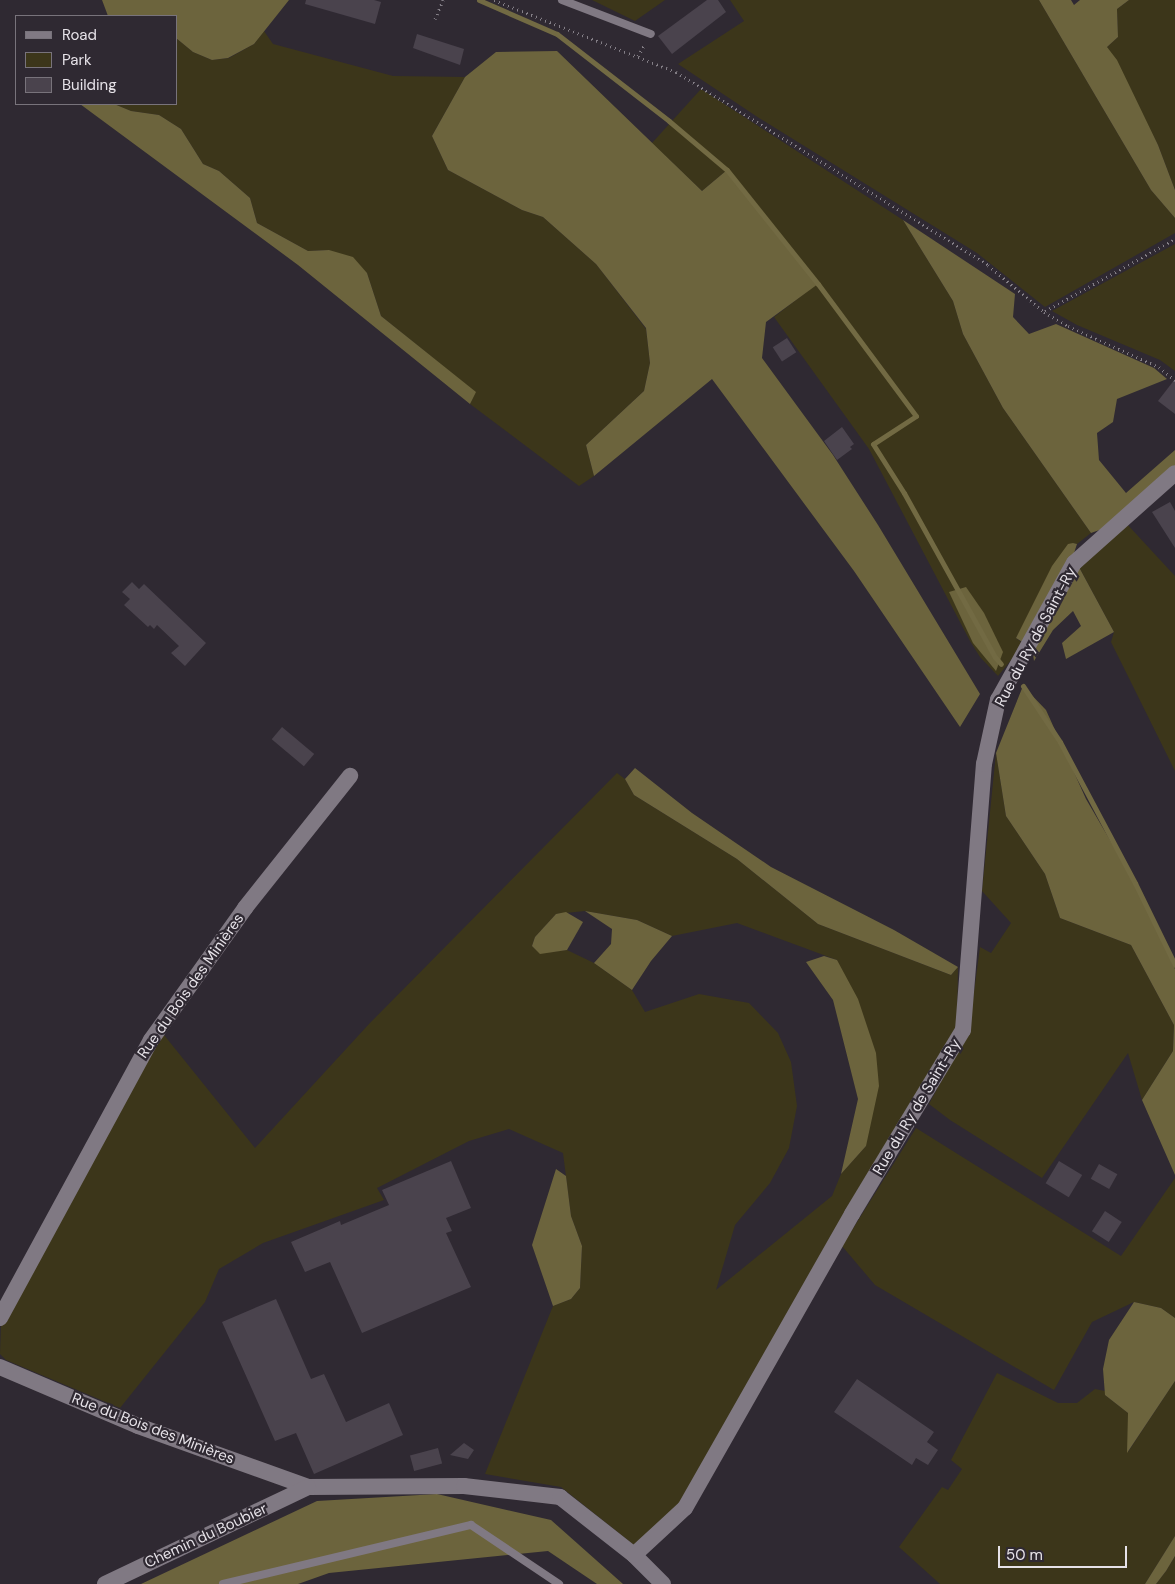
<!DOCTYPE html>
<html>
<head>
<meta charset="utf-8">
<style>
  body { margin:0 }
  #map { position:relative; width:1175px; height:1584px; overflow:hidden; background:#2f2932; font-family:"DM Sans",sans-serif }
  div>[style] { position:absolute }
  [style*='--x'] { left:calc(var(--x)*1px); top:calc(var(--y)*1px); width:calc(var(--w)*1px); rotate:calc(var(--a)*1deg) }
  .green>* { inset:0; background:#3c361a }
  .forest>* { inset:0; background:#6c643d }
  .stream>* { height:5px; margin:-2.5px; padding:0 2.5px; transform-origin:2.5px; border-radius:2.5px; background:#726a43 }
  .building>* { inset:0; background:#4a434d; transform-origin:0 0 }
  .path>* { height:3px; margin-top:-1.5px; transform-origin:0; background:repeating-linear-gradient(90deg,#847f87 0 1px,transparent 0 5px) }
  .lane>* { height:8px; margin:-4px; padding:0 4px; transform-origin:4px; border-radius:4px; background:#807983 }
  .street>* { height:16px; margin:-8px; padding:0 8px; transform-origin:8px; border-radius:8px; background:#807983 }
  span { translate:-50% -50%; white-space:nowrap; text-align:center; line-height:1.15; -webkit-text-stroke:4.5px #2f2932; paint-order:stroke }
  .street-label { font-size:15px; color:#e6e2e8 }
  .legend { position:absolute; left:15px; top:15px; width:162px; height:90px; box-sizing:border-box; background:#2f2932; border:1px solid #78737b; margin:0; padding:6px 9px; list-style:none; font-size:15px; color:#e6e2e8 }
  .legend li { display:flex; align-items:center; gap:10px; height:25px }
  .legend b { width:25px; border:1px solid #78737b }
  .scale { position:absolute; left:998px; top:1546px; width:129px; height:22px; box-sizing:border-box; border:2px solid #e6e2e8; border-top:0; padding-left:6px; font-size:15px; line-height:18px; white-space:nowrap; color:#e6e2e8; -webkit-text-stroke:4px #2f2932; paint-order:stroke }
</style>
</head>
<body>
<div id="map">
  <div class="green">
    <i style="clip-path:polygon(592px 0,665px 0,635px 21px)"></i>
    <i style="clip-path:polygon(730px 0,1039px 0,1151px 190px,1175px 218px,1175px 233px,1045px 307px,977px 253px,759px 118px,678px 64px,744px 21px)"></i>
    <i style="clip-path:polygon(1129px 0,1175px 0,1175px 190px,1158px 145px,1107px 47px,1118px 37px,1117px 9px)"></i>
    <i style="clip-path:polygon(264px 31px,273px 44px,393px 76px,465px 77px,432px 136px,448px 170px,522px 210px,543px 217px,596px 264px,646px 329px,650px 363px,644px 391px,586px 445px,594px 476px,579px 486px,470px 404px,475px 392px,381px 316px,367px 273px,329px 250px,308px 251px,257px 223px,250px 198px,219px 171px,203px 164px,181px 129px,159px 115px,131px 111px,114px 104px,176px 104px,176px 38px,193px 52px,212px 60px,229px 58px,254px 44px)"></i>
    <i style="clip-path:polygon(701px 89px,903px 220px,953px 301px,963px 334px,1003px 408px,1091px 533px,1077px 544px,1073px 543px,1016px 638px,1024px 644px,998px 676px,980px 657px,970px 641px,869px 449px,774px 317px,818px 283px,727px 170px,702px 191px,652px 143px)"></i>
    <i style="clip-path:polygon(1175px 244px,1175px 371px,1160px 360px,1077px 325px,1052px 311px)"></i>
    <i style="clip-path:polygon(1126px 523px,1175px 576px,1175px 771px,1111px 642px,1114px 632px,1079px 567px)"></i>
    <i style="clip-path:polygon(996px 753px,1006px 816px,1045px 874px,1060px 918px,1131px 945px,1174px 1025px,1173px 1051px,1142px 1100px,1128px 1053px,1042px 1178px,950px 1120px,929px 1104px,969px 1030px,980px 947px,991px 953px,1011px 923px,982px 891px)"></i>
    <i style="clip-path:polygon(evenodd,617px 773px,625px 779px,634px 795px,737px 859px,818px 924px,951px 975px,958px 967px,957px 1028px,680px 1507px,634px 1545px,561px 1487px,485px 1474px,553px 1306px,571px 1299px,580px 1288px,582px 1246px,571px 1216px,563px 1153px,509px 1129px,469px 1141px,377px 1188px,384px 1200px,263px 1243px,219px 1269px,205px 1302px,120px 1408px,6px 1360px,0 1354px,1px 1324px,160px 1030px,255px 1148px,369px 1024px,617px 773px,585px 911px,637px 920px,672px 936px,737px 923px,837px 960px,866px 1146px,841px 1174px,832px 1196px,716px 1290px,735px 1225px,770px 1183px,789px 1148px,797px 1106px,791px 1062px,778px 1033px,749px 1003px,699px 994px,645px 1012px,632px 990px,594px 963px,567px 950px,540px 953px,532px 946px,535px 937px,556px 914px,585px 911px)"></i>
    <i style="clip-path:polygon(916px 1128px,1121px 1256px,1175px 1178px,1175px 1318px,1161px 1308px,1134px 1302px,1092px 1322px,1054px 1390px,875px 1285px,842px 1246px)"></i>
    <i style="clip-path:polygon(997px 1373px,1058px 1403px,1077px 1403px,1095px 1389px,1105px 1391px,1105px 1395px,1128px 1413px,1128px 1452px,1175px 1381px,1175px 1536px,1145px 1584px,940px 1584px,899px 1547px,942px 1487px,948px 1490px,962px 1469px,951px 1460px)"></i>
    <i style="clip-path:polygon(1175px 1556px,1175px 1584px,1156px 1584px,1166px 1571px)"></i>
  </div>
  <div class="forest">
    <i style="clip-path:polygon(102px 0,289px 0,254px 44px,228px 58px,212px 60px,193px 52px,176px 38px,176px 16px,108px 16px)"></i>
    <i style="clip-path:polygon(1039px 0,1071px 0,1074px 5px,1080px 0,1129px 0,1117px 9px,1118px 37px,1107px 47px,1117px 60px,1158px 145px,1175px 190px,1175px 218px,1151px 190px)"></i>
    <i style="clip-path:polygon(557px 51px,702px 191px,727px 170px,818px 284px,766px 322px,762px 358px,833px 455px,878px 525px,980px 694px,960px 727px,854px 571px,712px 379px,594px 476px,586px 445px,644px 391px,650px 363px,646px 328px,596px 264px,543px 217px,522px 210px,448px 170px,432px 136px,465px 77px,496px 52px)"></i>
    <i style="clip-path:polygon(80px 104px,114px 104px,131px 111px,159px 115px,181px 129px,203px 164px,219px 171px,250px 198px,257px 223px,308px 251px,329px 250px,353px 257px,367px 273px,381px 316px,476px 392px,470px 404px,298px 265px)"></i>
    <i style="clip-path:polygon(903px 220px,1015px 294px,1013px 317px,1029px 334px,1056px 324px,1154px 368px,1167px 379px,1117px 399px,1113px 422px,1097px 433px,1099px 460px,1126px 493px,1175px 450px,1175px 466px,1105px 528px,1091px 533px,1003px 408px,963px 334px,953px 301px)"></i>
    <i style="clip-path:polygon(1073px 543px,1077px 544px,1073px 556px,1114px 632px,1066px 659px,1062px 643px,1081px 626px,1073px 611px,1053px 630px,1034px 661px,1032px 648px,1016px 638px,1052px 566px,1068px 544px)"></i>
    <i style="clip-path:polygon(966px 587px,984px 613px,1003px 652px,996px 671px,973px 643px,949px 592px)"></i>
    <i style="clip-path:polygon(1023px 686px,1046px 710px,1086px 799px,1135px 883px,1175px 969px,1175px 1175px,1142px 1100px,1173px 1051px,1174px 1025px,1131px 945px,1060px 918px,1045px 874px,1006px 816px,996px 753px)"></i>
    <i style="clip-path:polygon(635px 768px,692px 813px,771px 867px,894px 930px,958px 967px,951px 975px,818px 924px,737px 859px,634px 795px,625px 779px)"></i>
    <i style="clip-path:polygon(585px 911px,637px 920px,672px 936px,651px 961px,632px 990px,594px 963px,611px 944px,612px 929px)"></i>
    <i style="clip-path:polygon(566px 912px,583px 922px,567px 950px,540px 954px,532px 946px,535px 937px,556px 914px)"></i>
    <i style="clip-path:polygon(824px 956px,837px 960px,858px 999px,876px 1053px,879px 1086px,866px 1146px,841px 1174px,858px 1099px,833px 1000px,806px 962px)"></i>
    <i style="clip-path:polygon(556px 1169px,566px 1176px,571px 1216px,582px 1246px,580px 1288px,571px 1299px,553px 1306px,532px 1245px)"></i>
    <i style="clip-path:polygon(1134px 1302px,1161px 1308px,1175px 1318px,1175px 1381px,1127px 1453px,1128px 1413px,1105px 1395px,1103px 1369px,1109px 1340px)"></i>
    <i style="clip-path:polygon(437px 1494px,551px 1520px,623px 1584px,597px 1584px,548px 1551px,329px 1573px,298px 1584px,141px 1584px,317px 1501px)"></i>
    <i style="clip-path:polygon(1175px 1536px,1175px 1556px,1166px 1571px,1156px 1584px,1145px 1584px)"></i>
  </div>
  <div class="stream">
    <i style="--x:479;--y:0;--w:85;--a:23.6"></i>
    <i style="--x:557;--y:34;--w:142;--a:37.8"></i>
    <i style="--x:669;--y:121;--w:76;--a:40.2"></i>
    <i style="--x:727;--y:170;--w:146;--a:51.4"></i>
    <i style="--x:818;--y:284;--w:164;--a:53.4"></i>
    <i style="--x:916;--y:416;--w:51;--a:146.9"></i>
    <i style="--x:873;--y:444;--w:58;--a:57.7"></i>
    <i style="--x:904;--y:493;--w:188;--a:61"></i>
    <i style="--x:995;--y:657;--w:9;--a:49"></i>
    <i style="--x:1023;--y:686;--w:67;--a:56.5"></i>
    <i style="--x:1060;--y:742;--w:160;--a:62"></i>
    <i style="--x:1135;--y:883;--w:91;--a:64"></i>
  </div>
  <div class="building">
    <i style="clip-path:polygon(306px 0,374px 0,381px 2px,375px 24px,305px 4px)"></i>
    <i style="clip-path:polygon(707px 0,718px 0,726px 12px,672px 54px,658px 36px)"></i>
    <i style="clip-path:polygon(417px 34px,464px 49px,460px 65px,413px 48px)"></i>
    <i style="left:787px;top:338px;width:17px;height:17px;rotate:57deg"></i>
    <i style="clip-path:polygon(1175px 379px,1175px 414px,1158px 401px)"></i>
    <i style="clip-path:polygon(842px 427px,854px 444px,850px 447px,852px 449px,837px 460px,824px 441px)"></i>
    <i style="clip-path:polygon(1170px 502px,1175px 511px,1175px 548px,1152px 512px)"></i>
    <i style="clip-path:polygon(132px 582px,139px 589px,144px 584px,206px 643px,185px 666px,171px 653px,179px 646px,157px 625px,154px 629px,150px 625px,148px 627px,124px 605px,130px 599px,122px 592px)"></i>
    <i style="left:282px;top:727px;width:42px;height:16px;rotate:40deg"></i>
    <i style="clip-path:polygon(451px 1161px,471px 1208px,446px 1218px,452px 1231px,446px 1233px,471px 1287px,362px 1333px,330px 1262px,305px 1272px,291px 1242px,340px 1221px,341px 1225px,389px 1205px,382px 1190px)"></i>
    <i style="left:1059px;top:1161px;width:27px;height:26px;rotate:31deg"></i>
    <i style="left:1099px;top:1164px;width:21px;height:17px;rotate:29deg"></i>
    <i style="left:1105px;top:1211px;width:20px;height:24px;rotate:33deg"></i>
    <i style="clip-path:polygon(276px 1299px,311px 1379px,324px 1374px,346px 1422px,389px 1403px,403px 1435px,314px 1474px,296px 1433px,275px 1441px,222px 1322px)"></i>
    <i style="clip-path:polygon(857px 1379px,934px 1432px,927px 1442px,938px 1450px,928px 1465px,916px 1458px,912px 1465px,834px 1412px)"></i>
    <i style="clip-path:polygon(464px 1443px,474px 1450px,468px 1459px,450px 1455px)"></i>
    <i style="left:438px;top:1448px;width:16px;height:29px;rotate:75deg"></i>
  </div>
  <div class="path">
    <i style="--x:494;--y:0;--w:196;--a:21.6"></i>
    <i style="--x:676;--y:72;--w:367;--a:31.7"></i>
    <i style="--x:988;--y:265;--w:73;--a:40"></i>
    <i style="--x:1044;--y:312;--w:28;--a:30"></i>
    <i style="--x:1068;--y:326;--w:100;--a:24.3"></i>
    <i style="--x:1159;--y:367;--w:21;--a:39"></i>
    <i style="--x:435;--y:19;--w:21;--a:-67"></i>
    <i style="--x:638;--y:56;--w:14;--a:-60"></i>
    <i style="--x:1045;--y:311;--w:149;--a:-29"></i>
  </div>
  <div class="lane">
    <i style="--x:562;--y:0;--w:95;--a:20.9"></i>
    <i style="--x:223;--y:1584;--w:255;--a:-13.4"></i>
    <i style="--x:471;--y:1525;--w:106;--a:33.8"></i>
  </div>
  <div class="street">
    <i style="--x:0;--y:1318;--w:316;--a:-61.5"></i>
    <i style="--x:151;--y:1040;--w:162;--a:-54.5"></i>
    <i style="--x:245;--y:908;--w:169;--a:-51.5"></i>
    <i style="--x:0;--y:1367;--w:150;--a:23.1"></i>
    <i style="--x:138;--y:1426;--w:181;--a:19.7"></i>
    <i style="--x:308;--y:1487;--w:156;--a:-0.4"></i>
    <i style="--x:464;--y:1486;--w:97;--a:6.5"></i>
    <i style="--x:560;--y:1497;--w:94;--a:38.1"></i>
    <i style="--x:634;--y:1555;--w:41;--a:45"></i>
    <i style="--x:634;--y:1555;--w:69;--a:-42.7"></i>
    <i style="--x:685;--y:1508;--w:338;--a:-60.4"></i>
    <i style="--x:852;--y:1214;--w:215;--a:-58.9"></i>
    <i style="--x:963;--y:1030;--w:267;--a:-85.5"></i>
    <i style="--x:984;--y:764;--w:66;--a:-77.7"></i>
    <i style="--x:998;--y:700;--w:157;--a:-61"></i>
    <i style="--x:1074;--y:563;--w:135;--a:-41.7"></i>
    <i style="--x:105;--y:1584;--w:225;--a:-25.5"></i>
  </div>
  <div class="street-label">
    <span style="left:1036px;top:637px;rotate:-62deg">Rue du Ry de Saint-Ry</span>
    <span style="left:191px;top:986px;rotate:-55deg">Rue du Bois des Minières</span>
    <span style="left:917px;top:1107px;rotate:-59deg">Rue du Ry de Saint-Ry</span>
    <span style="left:153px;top:1429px;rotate:21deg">Rue du Bois des Minières</span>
    <span style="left:206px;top:1536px;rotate:-25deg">Chemin du Boubier</span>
  </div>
  <ul class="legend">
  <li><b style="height:6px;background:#807983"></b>Road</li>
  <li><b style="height:14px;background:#3c361a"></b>Park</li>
  <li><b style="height:14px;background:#4a434d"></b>Building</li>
  </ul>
  <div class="scale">50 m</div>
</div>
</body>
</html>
